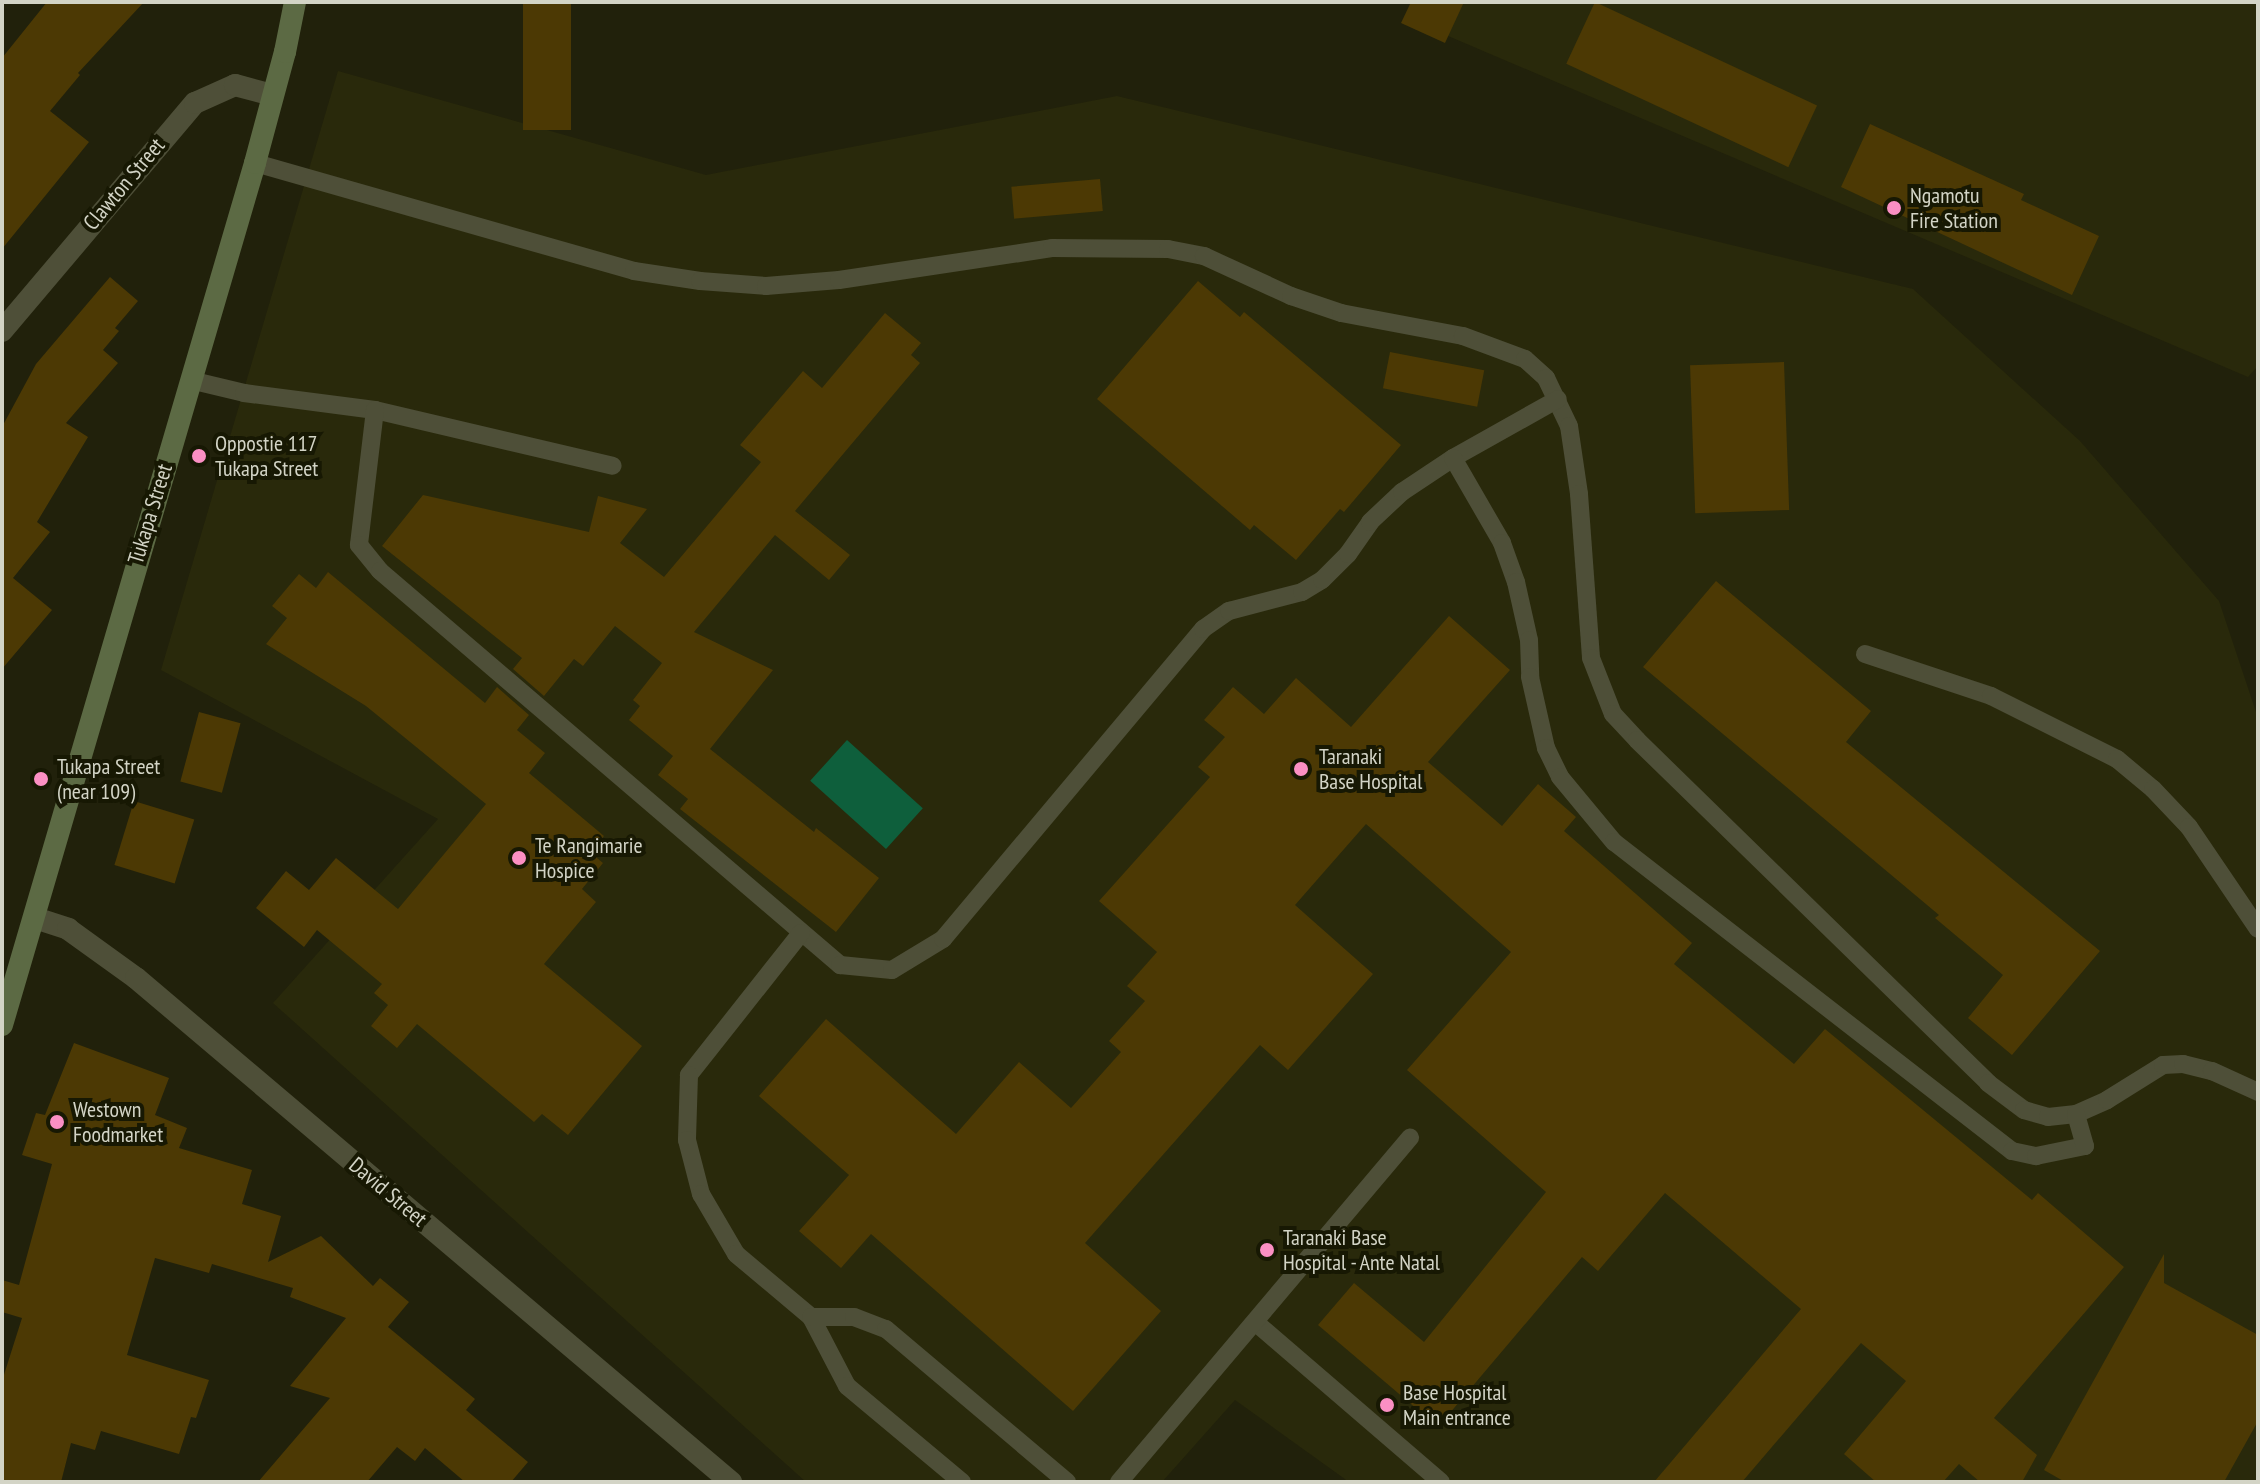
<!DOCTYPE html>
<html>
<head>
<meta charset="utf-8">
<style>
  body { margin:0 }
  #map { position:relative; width:2260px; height:1484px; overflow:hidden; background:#21210b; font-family:"PT Sans Narrow",sans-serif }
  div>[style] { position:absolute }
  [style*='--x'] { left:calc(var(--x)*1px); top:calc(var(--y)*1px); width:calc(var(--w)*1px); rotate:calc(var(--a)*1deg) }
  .built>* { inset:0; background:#29290b }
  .water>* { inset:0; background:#0e5f3c; transform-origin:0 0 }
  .building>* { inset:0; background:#4c3904; transform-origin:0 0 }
  .service>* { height:18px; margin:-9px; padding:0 9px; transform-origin:9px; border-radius:9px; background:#4e4f38 }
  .minor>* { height:22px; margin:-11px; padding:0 11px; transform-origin:11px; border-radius:11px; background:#4e4f38 }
  .tertiary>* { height:22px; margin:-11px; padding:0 11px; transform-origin:11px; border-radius:11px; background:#4e4f38 }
  .secondary>* { height:22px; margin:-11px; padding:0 11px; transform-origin:11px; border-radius:11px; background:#5c6a44 }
  .dots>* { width:22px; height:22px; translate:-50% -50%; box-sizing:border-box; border:4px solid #171803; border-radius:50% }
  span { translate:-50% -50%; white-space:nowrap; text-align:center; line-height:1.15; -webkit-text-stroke:8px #171803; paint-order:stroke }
  .street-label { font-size:22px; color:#d3d4c6 }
  .poi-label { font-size:22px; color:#d3d4c6 }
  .left { translate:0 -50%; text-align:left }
  .frame { position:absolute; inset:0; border:4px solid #d3d4c6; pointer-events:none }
</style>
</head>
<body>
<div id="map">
  <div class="built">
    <i style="clip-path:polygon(1433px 2px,2258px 2px,2258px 366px,2248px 377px,1434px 30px)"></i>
    <i style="clip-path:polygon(338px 71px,706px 175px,1117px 96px,1913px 289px,2080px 441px,2219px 601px,2258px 718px,2258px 1482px,1349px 1482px,1235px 1400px,1162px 1482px,806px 1482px,273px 1003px,438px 819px,161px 670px)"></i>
  </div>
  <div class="water">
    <i style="left:847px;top:740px;width:102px;height:55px;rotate:42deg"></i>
  </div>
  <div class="building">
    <i style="clip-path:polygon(47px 2px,144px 2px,78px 73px,80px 75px,50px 111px,89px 142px,2px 249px,2px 58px)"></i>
    <i style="left:523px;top:2px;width:48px;height:128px"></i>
    <i style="clip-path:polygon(1411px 2px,1464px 2px,1445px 43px,1401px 23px)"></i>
    <i style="left:1595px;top:2px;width:245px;height:68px;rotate:25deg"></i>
    <i style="clip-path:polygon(1870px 124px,2024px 194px,2021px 200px,2099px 236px,2072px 295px,1841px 187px)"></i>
    <i style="left:1100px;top:179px;width:32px;height:89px;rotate:85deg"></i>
    <i style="clip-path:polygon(110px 277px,138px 301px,115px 328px,119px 331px,103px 350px,118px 363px,66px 423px,88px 437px,37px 522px,50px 532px,13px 578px,52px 610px,2px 669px,2px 427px,36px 364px)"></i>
    <i style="clip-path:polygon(1198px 281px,1240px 317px,1244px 312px,1401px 445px,1344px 512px,1340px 509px,1296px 560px,1254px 525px,1250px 530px,1097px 399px)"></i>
    <i style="clip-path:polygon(885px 313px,921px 343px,911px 355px,920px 363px,795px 511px,850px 555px,829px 580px,775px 535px,694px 632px,773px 670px,710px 749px,814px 832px,816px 828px,879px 878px,836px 932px,680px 809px,688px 799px,658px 775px,673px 756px,629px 720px,640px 706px,633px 700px,662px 663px,615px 626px,583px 666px,574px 659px,544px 696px,513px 669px,522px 658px,382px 546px,423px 495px,589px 532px,598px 496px,647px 509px,620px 543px,664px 577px,761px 462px,740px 445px,803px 371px,822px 388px)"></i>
    <i style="left:1390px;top:352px;width:96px;height:37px;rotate:11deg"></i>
    <i style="left:1784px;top:362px;width:148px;height:94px;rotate:88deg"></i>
    <i style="clip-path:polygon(328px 572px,485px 703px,497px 687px,529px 715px,517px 730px,545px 753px,529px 773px,604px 836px,591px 853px,603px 863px,582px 889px,596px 902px,544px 964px,642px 1046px,568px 1135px,542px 1114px,534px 1122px,417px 1024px,397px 1048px,371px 1026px,388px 1005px,374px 993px,382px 984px,317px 930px,304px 947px,256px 908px,286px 871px,309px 890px,336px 858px,398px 909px,486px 804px,366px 706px,266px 644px,287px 618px,272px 606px,299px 574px,316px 588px)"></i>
    <i style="clip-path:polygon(1716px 581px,1871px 711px,1846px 742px,2100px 951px,2012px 1055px,1968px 1018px,2003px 975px,1935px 918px,1939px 915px,1643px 667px)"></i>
    <i style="clip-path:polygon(1449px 616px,1510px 670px,1428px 762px,1502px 826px,1538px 784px,1576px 817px,1564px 831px,1692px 943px,1674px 964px,1794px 1064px,1825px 1029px,2032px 1200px,2038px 1193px,2124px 1267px,1994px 1418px,2037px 1455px,2022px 1482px,1980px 1482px,1959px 1464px,1943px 1482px,1876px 1482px,1844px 1454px,1906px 1381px,1861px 1343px,1742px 1482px,1654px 1482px,1801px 1309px,1665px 1193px,1598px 1271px,1582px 1257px,1438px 1427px,1318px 1325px,1354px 1283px,1424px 1342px,1546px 1192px,1407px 1070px,1511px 952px,1366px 824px,1295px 905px,1373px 974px,1288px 1070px,1260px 1045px,1085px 1243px,1161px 1311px,1073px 1411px,871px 1234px,841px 1268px,799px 1231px,849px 1175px,759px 1096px,826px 1019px,956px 1134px,1019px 1062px,1071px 1108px,1121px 1052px,1109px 1041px,1145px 1001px,1127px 986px,1157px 952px,1099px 901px,1210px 777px,1198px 767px,1225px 737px,1204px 720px,1233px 687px,1264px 714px,1296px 678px,1351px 727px)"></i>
    <i style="left:199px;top:712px;width:43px;height:72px;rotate:15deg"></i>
    <i style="left:134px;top:801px;width:63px;height:67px;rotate:17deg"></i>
    <i style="clip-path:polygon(74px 1043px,169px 1078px,155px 1115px,187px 1128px,179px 1148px,252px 1170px,242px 1204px,281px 1216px,268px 1262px,321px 1236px,373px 1286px,380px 1278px,409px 1302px,388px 1327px,475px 1399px,466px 1410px,528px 1462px,511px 1482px,465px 1482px,425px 1448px,415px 1461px,397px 1447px,367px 1482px,258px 1482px,330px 1398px,290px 1386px,346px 1318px,290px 1297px,293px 1288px,212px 1264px,209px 1273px,155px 1258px,127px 1355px,209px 1380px,196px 1418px,191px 1417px,179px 1454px,101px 1431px,95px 1450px,71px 1443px,61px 1482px,2px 1482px,2px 1381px,22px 1318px,2px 1312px,2px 1280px,19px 1285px,52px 1164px,22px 1155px,36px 1113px,45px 1115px)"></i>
    <i style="clip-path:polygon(2164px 1254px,2164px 1283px,2258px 1335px,2258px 1421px,2224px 1482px,2065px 1482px,2044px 1470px)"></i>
  </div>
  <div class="service">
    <i style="--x:255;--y:163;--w:394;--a:15.9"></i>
    <i style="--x:634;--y:271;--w:67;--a:8.6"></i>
    <i style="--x:700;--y:281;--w:66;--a:4.3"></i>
    <i style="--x:766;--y:286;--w:73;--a:-4.7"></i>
    <i style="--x:839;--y:280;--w:215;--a:-8.5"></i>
    <i style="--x:1052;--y:248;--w:116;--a:0.5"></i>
    <i style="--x:1168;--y:249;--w:37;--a:11"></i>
    <i style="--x:1204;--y:256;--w:96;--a:24.7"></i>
    <i style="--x:1291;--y:296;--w:53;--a:18.8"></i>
    <i style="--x:1341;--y:313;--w:124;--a:10.7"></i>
    <i style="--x:1463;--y:336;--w:66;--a:20.4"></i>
    <i style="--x:1525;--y:359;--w:28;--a:42"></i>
    <i style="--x:1546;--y:378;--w:53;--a:64.4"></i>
    <i style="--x:1569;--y:426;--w:69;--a:81.6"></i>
    <i style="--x:1579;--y:494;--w:164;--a:85.8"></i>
    <i style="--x:1591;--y:658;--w:60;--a:68.6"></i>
    <i style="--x:1613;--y:714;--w:35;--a:47"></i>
    <i style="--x:1637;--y:740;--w:491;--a:44.3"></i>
    <i style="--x:1988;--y:1083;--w:45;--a:36.9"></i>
    <i style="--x:2024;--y:1110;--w:25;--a:16"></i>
    <i style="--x:2048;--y:1117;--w:28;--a:-6"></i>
    <i style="--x:2076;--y:1114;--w:34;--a:-24"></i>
    <i style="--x:2107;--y:1100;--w:66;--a:-32"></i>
    <i style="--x:2163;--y:1065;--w:20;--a:-3"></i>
    <i style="--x:2183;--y:1064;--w:30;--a:14"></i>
    <i style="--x:2212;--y:1071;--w:51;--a:24.5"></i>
    <i style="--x:190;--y:380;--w:56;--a:13.5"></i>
    <i style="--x:244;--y:393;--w:132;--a:7.4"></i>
    <i style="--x:375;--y:410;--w:244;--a:13.2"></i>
    <i style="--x:375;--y:410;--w:136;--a:96.8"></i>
    <i style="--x:359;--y:545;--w:33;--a:51"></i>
    <i style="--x:380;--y:571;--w:606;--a:40.58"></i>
    <i style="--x:840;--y:965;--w:52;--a:5.5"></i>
    <i style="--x:892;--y:970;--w:60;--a:-31.3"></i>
    <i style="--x:943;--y:939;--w:405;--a:-50"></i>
    <i style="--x:1203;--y:629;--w:32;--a:-35"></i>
    <i style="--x:1229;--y:611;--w:75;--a:-14.6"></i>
    <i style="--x:1302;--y:592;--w:23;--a:-31"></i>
    <i style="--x:1322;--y:580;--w:37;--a:-45"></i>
    <i style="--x:1348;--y:554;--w:39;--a:-55"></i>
    <i style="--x:1370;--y:522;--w:44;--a:-43.2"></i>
    <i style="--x:1402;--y:492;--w:61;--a:-33.7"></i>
    <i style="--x:1453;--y:458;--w:120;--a:-29.3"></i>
    <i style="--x:1453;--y:458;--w:98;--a:60"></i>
    <i style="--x:1502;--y:543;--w:41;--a:70.3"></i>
    <i style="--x:1516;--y:582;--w:59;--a:77.4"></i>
    <i style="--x:1529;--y:640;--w:37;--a:88"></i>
    <i style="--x:1530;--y:677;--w:73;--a:77.3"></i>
    <i style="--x:1546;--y:748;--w:32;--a:64"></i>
    <i style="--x:1560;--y:777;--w:85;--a:50.3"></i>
    <i style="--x:1614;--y:842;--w:504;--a:37.83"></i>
    <i style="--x:2012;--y:1151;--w:25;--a:12"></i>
    <i style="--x:2036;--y:1156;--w:50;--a:-11.5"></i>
    <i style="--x:2085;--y:1146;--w:33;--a:-106"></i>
    <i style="--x:1865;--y:654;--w:133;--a:18.4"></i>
    <i style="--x:1991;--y:696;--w:141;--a:26.6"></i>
    <i style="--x:2117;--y:759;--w:47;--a:39.8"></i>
    <i style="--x:2153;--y:789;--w:52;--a:46.5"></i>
    <i style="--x:2189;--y:827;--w:123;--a:55.9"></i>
    <i style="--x:801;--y:933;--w:181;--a:128.3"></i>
    <i style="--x:689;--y:1075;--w:65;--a:91.8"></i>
    <i style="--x:687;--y:1140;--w:56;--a:75.5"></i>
    <i style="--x:701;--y:1194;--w:69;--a:59.7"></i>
    <i style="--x:736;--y:1254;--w:98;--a:40"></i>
    <i style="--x:811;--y:1317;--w:78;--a:62.4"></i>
    <i style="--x:847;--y:1386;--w:150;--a:39.9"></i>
    <i style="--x:811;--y:1317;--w:43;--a:0"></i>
    <i style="--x:854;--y:1317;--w:34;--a:21"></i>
    <i style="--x:886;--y:1329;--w:237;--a:40.2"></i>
    <i style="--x:1255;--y:1322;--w:245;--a:40.7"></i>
    <i style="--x:1119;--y:1482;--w:451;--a:-49.8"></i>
  </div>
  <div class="minor">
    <i style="--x:2;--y:331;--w:299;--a:-49.8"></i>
    <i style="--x:195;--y:103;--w:44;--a:-24.2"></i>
    <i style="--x:235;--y:85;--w:39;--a:15"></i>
  </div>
  <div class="tertiary">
    <i style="--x:35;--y:918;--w:35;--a:18"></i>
    <i style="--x:68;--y:929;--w:84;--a:35.8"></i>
    <i style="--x:136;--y:978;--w:780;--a:40.27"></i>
  </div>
  <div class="secondary">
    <i style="--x:2;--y:1025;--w:898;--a:-73.64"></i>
    <i style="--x:255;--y:163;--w:115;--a:-74.9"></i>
    <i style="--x:285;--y:52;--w:51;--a:-78.7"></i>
  </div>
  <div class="dots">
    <i style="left:1894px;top:208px;background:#fb8fc3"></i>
    <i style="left:199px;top:456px;background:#fb8fc3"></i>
    <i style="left:1301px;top:769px;background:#fb8fc3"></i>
    <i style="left:41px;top:779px;background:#fb8fc3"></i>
    <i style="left:519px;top:858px;background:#fb8fc3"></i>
    <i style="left:57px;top:1122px;background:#fb8fc3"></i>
    <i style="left:1267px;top:1250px;background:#fb8fc3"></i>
    <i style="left:1387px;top:1405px;background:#fb8fc3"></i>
  </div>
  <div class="street-label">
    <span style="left:124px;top:184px;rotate:-50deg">Clawton Street</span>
    <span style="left:150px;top:514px;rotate:-73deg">Tukapa Street</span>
    <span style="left:388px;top:1192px;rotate:40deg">David Street</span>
  </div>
  <div class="poi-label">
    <span class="left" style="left:1910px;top:208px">Ngamotu<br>Fire Station</span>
    <span class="left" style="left:215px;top:456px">Oppostie 117<br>Tukapa Street</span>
    <span class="left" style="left:1319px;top:769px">Taranaki<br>Base Hospital</span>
    <span class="left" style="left:57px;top:779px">Tukapa Street<br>(near 109)</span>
    <span class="left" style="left:535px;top:858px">Te Rangimarie<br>Hospice</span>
    <span class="left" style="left:73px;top:1122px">Westown<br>Foodmarket</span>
    <span class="left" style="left:1283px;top:1250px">Taranaki Base<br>Hospital - Ante Natal</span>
    <span class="left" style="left:1403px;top:1405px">Base Hospital<br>Main entrance</span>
  </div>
  <div class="frame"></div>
</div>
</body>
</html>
